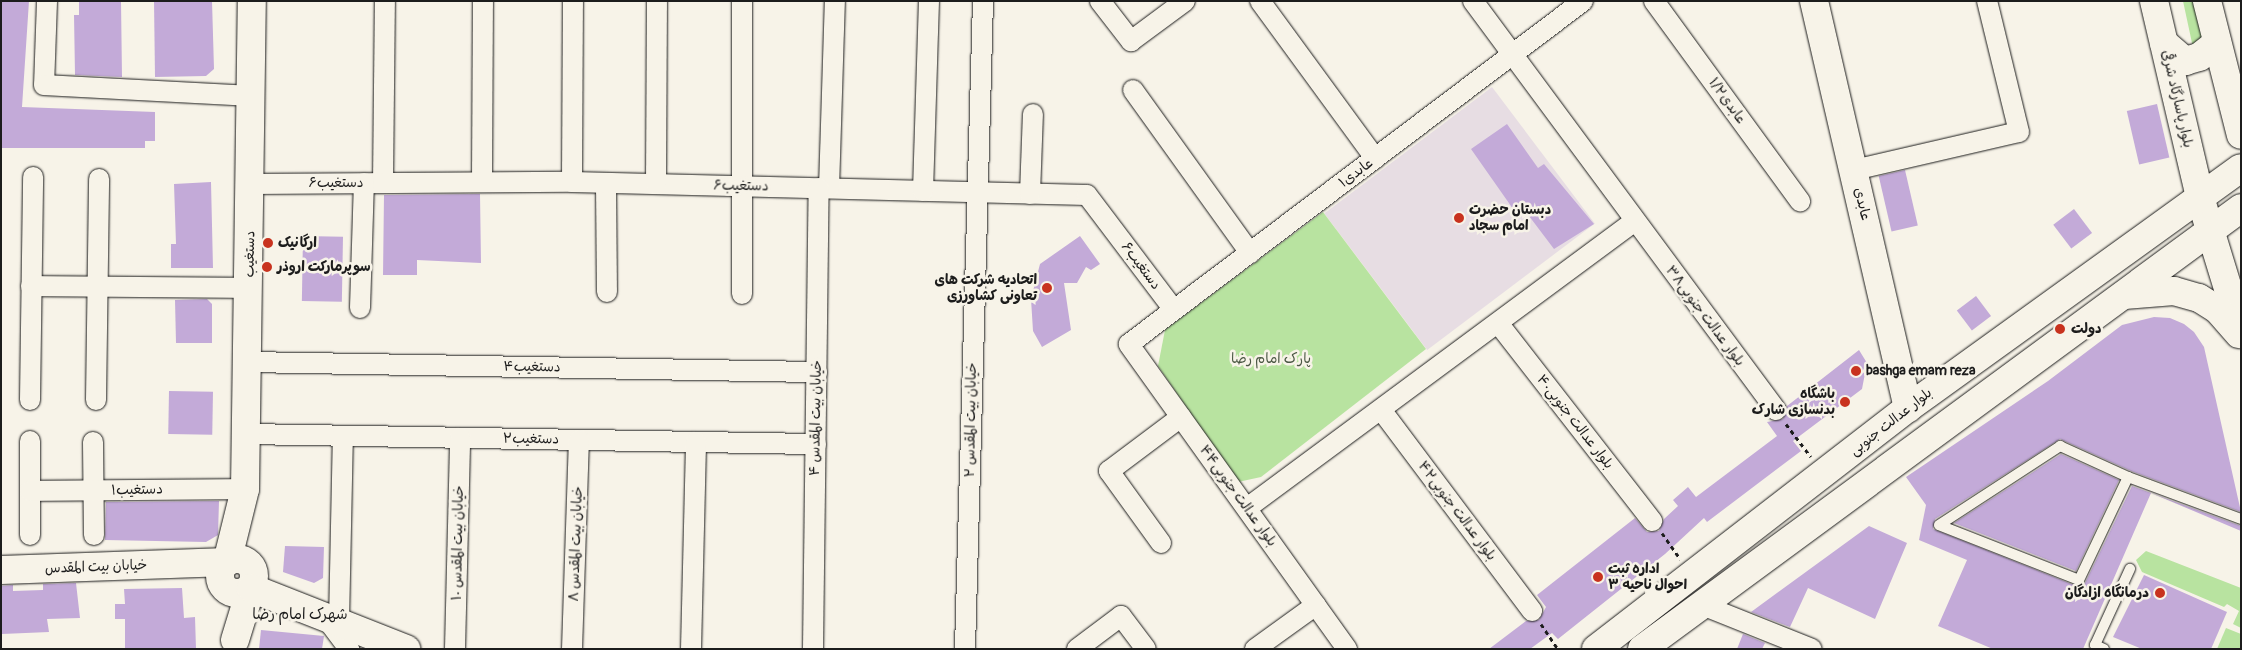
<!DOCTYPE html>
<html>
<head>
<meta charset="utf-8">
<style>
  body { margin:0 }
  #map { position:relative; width:2242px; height:650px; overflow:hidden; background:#f7f3e8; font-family:Pangolin,"Playpen Sans Arabic",sans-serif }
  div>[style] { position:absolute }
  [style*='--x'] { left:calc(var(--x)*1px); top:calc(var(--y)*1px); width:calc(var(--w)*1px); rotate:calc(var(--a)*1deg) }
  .built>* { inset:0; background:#e7dde3; transform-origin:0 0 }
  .green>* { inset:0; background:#b8e3a0 }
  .building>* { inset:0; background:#c3aad8; transform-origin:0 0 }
  .path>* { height:3px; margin-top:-1.5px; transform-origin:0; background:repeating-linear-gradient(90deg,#1c1c1c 0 4px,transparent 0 8px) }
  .roads { filter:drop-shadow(0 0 1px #1c1c1c) drop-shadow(0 0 1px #1c1c1c) }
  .lane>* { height:10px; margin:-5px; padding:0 5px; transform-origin:5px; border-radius:5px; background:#f7f3e8 }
  .street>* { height:20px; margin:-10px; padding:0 10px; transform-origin:10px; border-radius:10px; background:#f7f3e8 }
  .secondary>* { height:28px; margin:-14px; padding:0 14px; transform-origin:14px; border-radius:14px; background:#f7f3e8 }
  .secondary>.ring { margin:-14px; padding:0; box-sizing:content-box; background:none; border:28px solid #f7f3e8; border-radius:50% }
  .primary>* { height:28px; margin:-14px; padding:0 14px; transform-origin:14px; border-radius:14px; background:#f7f3e8 }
  .dots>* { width:14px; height:14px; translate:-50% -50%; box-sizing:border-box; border:2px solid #f7f3e8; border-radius:50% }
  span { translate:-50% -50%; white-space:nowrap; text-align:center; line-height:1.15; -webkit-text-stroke:5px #f7f3e8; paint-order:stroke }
  .street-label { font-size:14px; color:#1c1c1c }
  .poi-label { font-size:14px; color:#1c1c1c; font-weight:700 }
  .left { translate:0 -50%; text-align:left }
  .right { translate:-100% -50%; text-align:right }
  .park-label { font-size:14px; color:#4b5844 }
  .neighbourhood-label { font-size:15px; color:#1c1c1c }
  .frame { position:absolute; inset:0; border:2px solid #1c1c1c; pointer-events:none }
</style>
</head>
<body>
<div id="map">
  <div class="built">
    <i style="left:1492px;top:87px;width:171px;height:210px;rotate:53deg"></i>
  </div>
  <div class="green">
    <i style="clip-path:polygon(2183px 1px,2201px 1px,2214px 56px,2202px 65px,2192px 43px)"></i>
    <i style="clip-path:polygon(1323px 212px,1426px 349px,1261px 477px,1238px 482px,1158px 366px,1165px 330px)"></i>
    <i style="clip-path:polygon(2146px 551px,2241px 588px,2241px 628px,2233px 624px,2239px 611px,2227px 604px,2224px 607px,2142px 572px,2136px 560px)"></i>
    <i style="clip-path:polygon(2226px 628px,2241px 634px,2241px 649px,2217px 649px)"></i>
  </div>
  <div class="building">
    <i style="clip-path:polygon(1px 1px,29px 1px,22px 107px,155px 112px,155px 141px,145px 141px,145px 148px,1px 148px)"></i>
    <i style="clip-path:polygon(79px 1px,121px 1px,122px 77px,75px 75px,74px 15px,79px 15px)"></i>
    <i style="clip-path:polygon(154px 1px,212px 1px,214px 69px,206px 76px,155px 77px)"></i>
    <i style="left:2157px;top:104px;width:55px;height:31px;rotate:77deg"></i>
    <i style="clip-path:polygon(1507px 124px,1538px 168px,1544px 164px,1594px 224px,1554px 249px,1526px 212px,1518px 216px,1471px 149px)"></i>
    <i style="left:1905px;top:170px;width:57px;height:27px;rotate:77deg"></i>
    <i style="clip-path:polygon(211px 182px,213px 268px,171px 268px,171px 244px,176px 244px,174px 184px)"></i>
    <i style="clip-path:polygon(480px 194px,481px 263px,417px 260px,417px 275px,383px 275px,384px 195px)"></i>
    <i style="left:2074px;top:209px;width:30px;height:26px;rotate:53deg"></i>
    <i style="left:303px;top:236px;width:40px;height:65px;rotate:1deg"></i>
    <i style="clip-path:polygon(1080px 236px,1100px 264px,1091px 270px,1086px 267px,1077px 283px,1064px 283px,1071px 330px,1042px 347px,1033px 331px,1031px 299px,1040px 264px)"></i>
    <i style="left:1976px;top:296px;width:25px;height:24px;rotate:53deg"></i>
    <i style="clip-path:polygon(207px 299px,212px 304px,212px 343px,176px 343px,175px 300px)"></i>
    <i style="clip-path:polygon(2154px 317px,2170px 318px,2184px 324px,2194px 332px,2204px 347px,2241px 512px,2131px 471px,2060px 439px,1935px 519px,1933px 529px,2079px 587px,2085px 583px,2132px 486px,2241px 526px,2241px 531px,2151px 493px,2083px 649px,1993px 649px,1938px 626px,1967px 560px,1919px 540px,1926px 505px,1906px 477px,2048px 381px,2122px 325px)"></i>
    <i style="clip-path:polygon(1859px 350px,1867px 363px,1862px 389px,1793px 441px,1801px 451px,1707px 522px,1704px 518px,1665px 554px,1558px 639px,1552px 633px,1530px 649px,1489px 649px,1526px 621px,1539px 620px,1546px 607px,1537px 595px,1635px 518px,1647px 532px,1659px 531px,1664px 519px,1678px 506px,1673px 500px,1688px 487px,1696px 497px,1777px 436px,1767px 422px,1783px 419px,1787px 406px)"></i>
    <i style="left:169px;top:391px;width:44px;height:43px;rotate:1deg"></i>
    <i style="clip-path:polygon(2061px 454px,2119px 480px,2076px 571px,1954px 523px)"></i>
    <i style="clip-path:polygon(219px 501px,218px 535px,206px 542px,105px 540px,106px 502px)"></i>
    <i style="clip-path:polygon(1869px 526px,1907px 543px,1875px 619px,1808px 588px,1790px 627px,1751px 612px)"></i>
    <i style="clip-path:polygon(285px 546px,324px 547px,323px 578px,314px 583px,283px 572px)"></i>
    <i style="clip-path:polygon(2144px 575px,2227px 612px,2211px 649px,2142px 649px,2113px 637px)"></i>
    <i style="clip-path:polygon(76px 583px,80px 618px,47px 619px,49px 632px,2px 634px,1px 586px,13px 585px,13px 591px,43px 590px,43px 584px)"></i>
    <i style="clip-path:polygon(182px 588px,184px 618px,195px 617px,196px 649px,125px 649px,125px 619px,115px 619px,115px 604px,125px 604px,124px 589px)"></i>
    <i style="clip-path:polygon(261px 630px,324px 636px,322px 649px,259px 649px)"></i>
    <i style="clip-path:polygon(1743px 634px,1765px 643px,1762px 649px,1737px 649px)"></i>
  </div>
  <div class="path">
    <i style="--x:1786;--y:424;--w:41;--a:52.9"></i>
    <i style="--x:1662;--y:533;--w:32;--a:55"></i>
    <i style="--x:1541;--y:624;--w:30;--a:56"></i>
  </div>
  <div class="roads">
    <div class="lane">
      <i style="--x:2128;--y:477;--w:114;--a:115.4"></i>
      <i style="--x:2079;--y:580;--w:150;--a:-158.6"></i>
      <i style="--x:1939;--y:525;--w:145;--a:-33.1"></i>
      <i style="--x:2060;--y:446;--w:75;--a:24.5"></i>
      <i style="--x:2128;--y:477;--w:121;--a:20.4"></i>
      <i style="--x:2104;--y:649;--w:10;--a:-156"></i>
      <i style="--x:2095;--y:645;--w:84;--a:-65.3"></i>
    </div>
    <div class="street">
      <i style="--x:47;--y:1;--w:84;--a:92"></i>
      <i style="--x:44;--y:85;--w:208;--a:3"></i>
      <i style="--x:742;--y:1;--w:293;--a:90"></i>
      <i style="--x:1100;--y:1;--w:51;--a:52.2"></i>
      <i style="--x:1131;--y:41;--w:67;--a:-36.5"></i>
      <i style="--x:1260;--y:1;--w:195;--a:53.8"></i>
      <i style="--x:1473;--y:1;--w:509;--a:53.47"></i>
      <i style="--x:1654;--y:1;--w:248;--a:53.9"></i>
      <i style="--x:1133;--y:90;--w:201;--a:54.3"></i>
      <i style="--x:1854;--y:170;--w:169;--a:-13"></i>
      <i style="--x:2019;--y:132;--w:135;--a:-103.7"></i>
      <i style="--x:482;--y:182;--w:181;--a:-89.7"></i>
      <i style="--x:572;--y:182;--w:181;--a:-89.7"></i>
      <i style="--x:383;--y:183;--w:182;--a:-89.4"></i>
      <i style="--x:606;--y:183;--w:109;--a:89.5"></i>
      <i style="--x:251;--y:184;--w:321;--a:-0.4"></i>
      <i style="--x:572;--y:182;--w:515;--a:1.45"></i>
      <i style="--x:1087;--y:195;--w:144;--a:52.9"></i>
      <i style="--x:656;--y:184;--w:183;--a:-89.7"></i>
      <i style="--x:829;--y:188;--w:187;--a:-88.2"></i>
      <i style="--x:923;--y:191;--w:190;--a:-88.2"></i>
      <i style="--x:1030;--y:194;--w:80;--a:-87.9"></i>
      <i style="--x:31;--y:286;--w:218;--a:0.5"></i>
      <i style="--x:360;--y:308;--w:125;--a:-88.2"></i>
      <i style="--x:1498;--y:323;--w:251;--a:52.1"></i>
      <i style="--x:247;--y:362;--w:570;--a:1.01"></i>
      <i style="--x:30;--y:400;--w:223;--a:-89.2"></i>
      <i style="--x:96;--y:400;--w:221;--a:-89.2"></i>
      <i style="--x:1382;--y:411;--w:250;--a:53.1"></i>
      <i style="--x:246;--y:434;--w:570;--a:1.01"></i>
      <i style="--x:30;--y:441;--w:94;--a:90"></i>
      <i style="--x:93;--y:442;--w:93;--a:89.4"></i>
      <i style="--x:30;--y:491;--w:215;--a:-0.5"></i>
      <i style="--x:1247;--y:508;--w:481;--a:-36.5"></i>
      <i style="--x:1161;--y:543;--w:89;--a:-125.8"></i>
      <i style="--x:1109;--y:471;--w:90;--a:-36.9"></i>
      <i style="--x:1702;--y:605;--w:118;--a:21.8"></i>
      <i style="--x:325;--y:617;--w:40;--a:53"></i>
      <i style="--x:339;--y:622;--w:186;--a:-88.8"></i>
      <i style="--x:455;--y:649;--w:211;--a:-88.6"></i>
      <i style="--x:572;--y:649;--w:209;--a:-88.1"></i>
      <i style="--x:691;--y:649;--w:207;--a:-88.6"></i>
      <i style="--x:813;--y:649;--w:461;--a:-89.3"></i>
      <i style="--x:965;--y:649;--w:648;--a:-88.41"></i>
      <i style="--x:1077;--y:649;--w:55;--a:-36.9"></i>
      <i style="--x:1121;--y:616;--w:41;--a:52.9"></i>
      <i style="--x:1255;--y:649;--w:75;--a:-35.8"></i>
      <i style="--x:1347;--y:649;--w:375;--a:-125.6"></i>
      <i style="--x:1129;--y:344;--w:569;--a:-37.07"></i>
    </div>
    <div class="secondary">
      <i style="--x:1814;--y:1;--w:418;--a:77"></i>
      <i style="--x:2154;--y:1;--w:201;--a:76.8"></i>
      <i style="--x:2200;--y:197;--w:140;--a:73"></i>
      <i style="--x:2207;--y:1;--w:138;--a:75.8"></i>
      <i style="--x:2164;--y:43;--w:28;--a:41"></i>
      <i style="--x:2185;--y:61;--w:15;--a:-16"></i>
      <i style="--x:2199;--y:57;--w:23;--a:-38"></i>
      <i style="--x:2124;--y:295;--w:50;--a:-4.6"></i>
      <i style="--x:2174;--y:291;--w:26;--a:16"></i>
      <i style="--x:2199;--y:298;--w:22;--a:32"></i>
      <i style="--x:2218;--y:310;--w:32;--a:49"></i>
      <i class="ring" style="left:220px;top:559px;width:6px;height:6px"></i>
      <i style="--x:1;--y:570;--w:226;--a:-2"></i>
      <i style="--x:227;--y:562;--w:75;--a:-76.1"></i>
      <i style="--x:245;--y:489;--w:488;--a:-89.2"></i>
      <i style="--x:235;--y:640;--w:54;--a:-72.9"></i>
      <i style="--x:251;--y:588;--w:167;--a:21.5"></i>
    </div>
    <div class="primary">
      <i style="--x:1596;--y:649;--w:394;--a:-37.7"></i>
      <i style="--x:1908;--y:408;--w:410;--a:-35.8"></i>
      <i style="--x:1642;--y:649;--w:744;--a:-36.36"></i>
    </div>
  </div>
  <div class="dots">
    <i style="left:1459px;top:218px;background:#c8321e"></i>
    <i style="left:268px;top:243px;background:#c8321e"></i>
    <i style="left:267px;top:267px;background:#c8321e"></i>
    <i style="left:1047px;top:288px;background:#c8321e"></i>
    <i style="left:2060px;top:329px;background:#c8321e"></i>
    <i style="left:1856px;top:371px;background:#c8321e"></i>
    <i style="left:1845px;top:402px;background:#c8321e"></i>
    <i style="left:1598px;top:577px;background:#c8321e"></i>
    <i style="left:2160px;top:593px;background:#c8321e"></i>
  </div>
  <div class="street-label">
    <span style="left:2177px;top:99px;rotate:77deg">بلوار پاسارگاد شرقی</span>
    <span style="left:1727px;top:101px;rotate:54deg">عابدی۱/۲</span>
    <span style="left:1356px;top:173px;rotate:-37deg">۱عابدی</span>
    <span style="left:336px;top:183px">دستغیب۶</span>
    <span style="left:741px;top:186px;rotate:1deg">دستغیب۶</span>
    <span style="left:1862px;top:204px;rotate:77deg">عابدی</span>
    <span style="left:250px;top:254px;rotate:-89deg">دستغیب</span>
    <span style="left:1141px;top:266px;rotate:53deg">دستغیب۶</span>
    <span style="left:1705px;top:316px;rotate:53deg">بلوار عدالت جنوبی۳۸</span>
    <span style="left:532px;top:367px;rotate:1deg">دستغیب۴</span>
    <span style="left:816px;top:418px;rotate:-89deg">خیابان بیت المقدس ۴</span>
    <span style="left:971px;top:420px;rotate:-89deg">خیابان بیت المقدس ۲</span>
    <span style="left:1575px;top:422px;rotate:52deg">بلوار عدالت جنوبی۴۰</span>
    <span style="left:1891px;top:422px;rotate:-38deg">بلوار عدالت جنوبی</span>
    <span style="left:531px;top:439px;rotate:1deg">۲دستغیب</span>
    <span style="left:137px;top:490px;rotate:-1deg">دستغیب۱</span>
    <span style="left:1238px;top:496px;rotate:54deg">بلوار عدالت جنوبی۴۴</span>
    <span style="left:1457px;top:511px;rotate:53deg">بلوار عدالت جنوبی۴۲</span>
    <span style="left:458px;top:543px;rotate:-89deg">خیابان بیت المقدس ۱۰</span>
    <span style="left:576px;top:544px;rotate:-88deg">خیابان بیت المقدس ۸</span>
    <span style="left:96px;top:567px;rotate:-2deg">خیابان بیت المقدس</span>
  </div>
  <div class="poi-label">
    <span class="left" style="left:1469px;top:218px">دبستان حضرت<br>امام سجاد</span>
    <span class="left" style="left:278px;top:243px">ارگانیک</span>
    <span class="left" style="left:277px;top:267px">سوپرمارکت اروذر</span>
    <span class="right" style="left:1037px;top:288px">اتحادیه شرکت های<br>تعاونی کشاورزی</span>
    <span class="left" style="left:2071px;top:329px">دولت</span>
    <span class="left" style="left:1866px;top:371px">bashga emam reza</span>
    <span class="right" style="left:1835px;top:402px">باشگاه<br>بدنسازی شارک</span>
    <span class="left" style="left:1608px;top:577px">اداره ثبت<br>احوال ناحیه ۳</span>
    <span class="right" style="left:2149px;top:593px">درمانگاه ازادگان</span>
  </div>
  <div class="park-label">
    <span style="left:1271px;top:359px">پارک امام رضا</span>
  </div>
  <div class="neighbourhood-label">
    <span style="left:300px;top:615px">شهرک امام رضا</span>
  </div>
  <div class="frame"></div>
</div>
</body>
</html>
